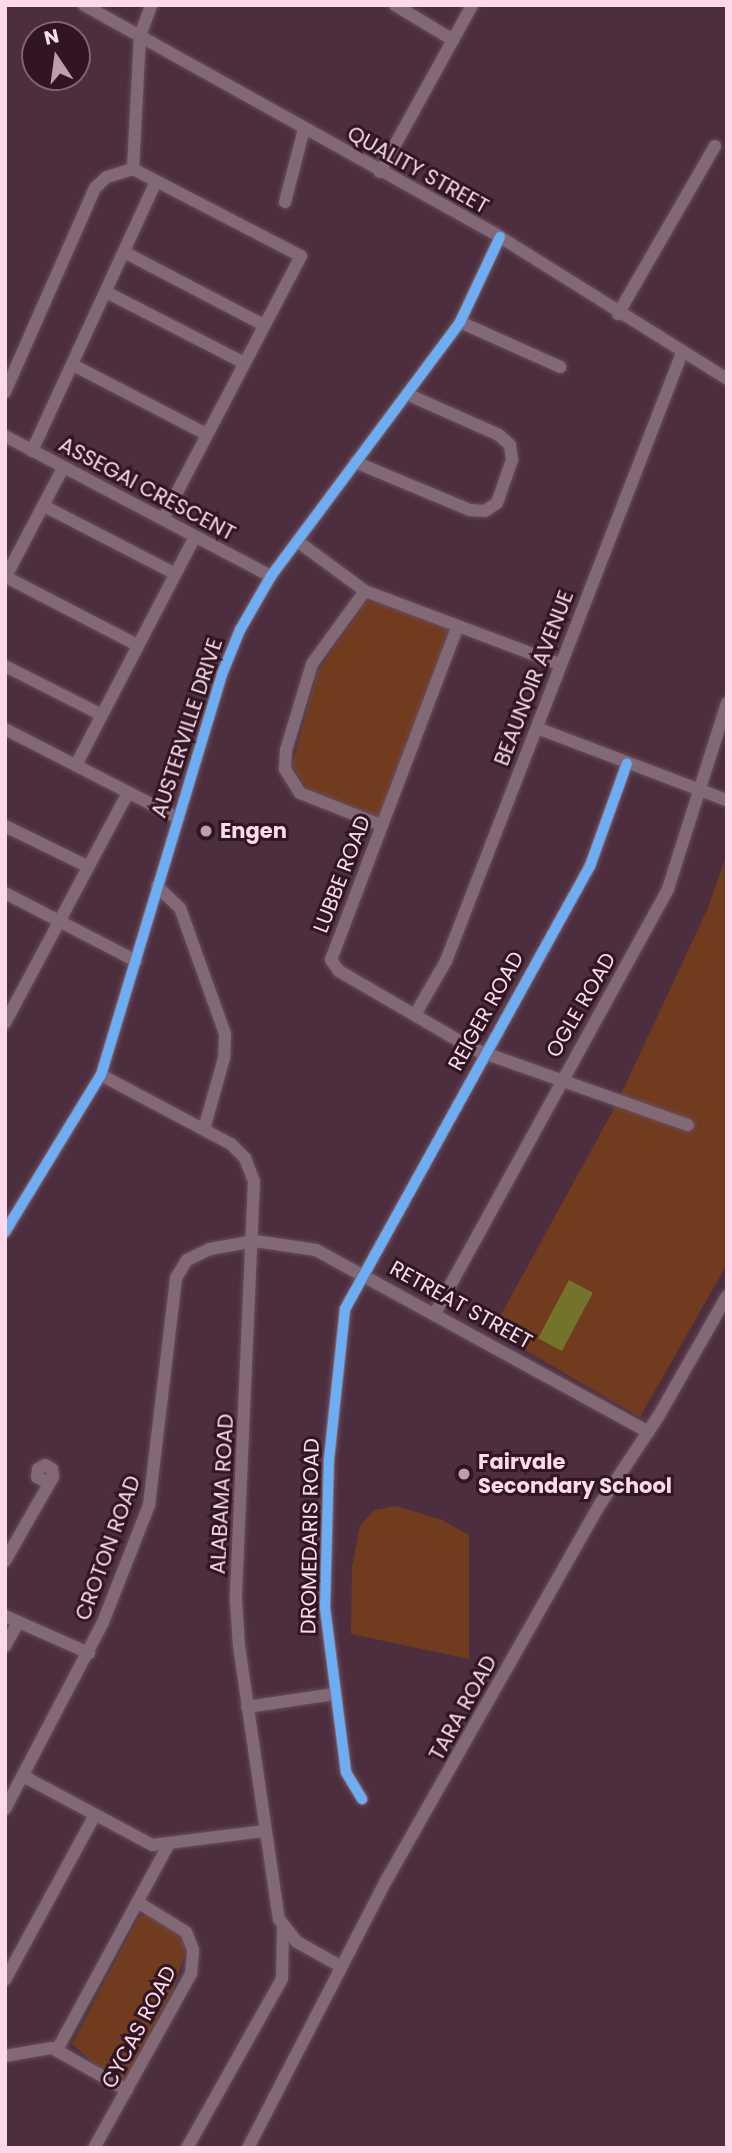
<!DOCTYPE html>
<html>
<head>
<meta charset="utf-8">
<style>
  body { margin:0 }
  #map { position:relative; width:732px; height:2153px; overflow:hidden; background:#4c2e3e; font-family:Poppins,sans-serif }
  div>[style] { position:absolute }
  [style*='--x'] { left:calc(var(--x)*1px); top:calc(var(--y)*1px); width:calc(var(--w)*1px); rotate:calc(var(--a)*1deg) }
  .green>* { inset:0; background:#713c1e }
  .water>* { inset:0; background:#74732c; transform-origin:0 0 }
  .roads { filter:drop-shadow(0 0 2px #684d5c) drop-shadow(0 0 2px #684d5c) }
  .minor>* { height:12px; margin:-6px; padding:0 6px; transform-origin:6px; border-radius:6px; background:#816a75 }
  .cycleway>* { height:10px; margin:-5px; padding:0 5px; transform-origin:5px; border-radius:5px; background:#6dadf4 }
  .dots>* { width:19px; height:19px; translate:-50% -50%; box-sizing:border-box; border:4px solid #2f1622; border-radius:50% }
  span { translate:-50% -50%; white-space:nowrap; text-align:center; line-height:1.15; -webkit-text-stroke:6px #2f1622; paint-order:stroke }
  .street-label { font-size:21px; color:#fdd9e9 }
  .poi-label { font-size:21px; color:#fdd9e9; font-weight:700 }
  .left { translate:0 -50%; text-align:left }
  .frame { position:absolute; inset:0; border:7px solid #fdd9e9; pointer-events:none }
  .north { position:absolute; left:21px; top:21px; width:70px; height:70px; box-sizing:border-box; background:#2f1622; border:2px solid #816472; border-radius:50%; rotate:347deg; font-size:19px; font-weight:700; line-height:28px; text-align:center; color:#fdd9e9 }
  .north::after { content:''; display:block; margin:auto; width:24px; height:32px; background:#bf9dad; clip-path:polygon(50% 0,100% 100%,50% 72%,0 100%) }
</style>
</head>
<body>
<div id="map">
  <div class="green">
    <i style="clip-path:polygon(373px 600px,449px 628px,450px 636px,379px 819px,307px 789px,292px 766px,317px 672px,365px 603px)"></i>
    <i style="clip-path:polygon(727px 853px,727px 1264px,640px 1417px,492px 1331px,615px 1107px,708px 908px)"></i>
    <i style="clip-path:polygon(396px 1506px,442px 1520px,469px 1535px,469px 1659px,351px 1634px,352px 1567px,360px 1526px,374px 1510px)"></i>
    <i style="clip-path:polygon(145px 1915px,180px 1934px,186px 1950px,173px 1991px,130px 2074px,123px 2079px,99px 2068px,72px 2044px,139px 1916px)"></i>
  </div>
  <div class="water">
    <i style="left:569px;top:1280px;width:27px;height:66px;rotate:28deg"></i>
  </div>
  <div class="roads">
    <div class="minor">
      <i style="--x:84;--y:5;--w:476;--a:29.1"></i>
      <i style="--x:500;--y:237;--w:268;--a:32"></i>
      <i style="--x:395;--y:5;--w:68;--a:31.1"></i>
      <i style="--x:133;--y:169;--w:133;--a:-87"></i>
      <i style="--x:140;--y:36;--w:33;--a:-70"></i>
      <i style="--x:380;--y:172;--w:191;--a:-61.1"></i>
      <i style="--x:285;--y:202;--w:75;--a:-75.4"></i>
      <i style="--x:124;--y:252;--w:156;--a:27.6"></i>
      <i style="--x:106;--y:292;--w:153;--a:27.2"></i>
      <i style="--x:618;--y:314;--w:194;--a:-60"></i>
      <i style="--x:460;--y:322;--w:110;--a:24.2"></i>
      <i style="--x:73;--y:365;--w:148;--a:27.4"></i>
      <i style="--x:5;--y:392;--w:223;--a:-66.2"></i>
      <i style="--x:95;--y:188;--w:16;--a:-43"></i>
      <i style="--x:107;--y:177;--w:27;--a:-17"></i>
      <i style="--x:133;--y:169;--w:189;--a:27.4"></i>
      <i style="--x:301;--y:256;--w:297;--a:117.7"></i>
      <i style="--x:5;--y:436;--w:301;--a:27.8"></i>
      <i style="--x:32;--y:451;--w:297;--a:-65.3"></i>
      <i style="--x:355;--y:462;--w:125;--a:22.7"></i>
      <i style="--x:470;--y:510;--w:15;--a:4"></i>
      <i style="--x:485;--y:511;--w:14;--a:-34"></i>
      <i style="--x:497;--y:503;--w:46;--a:-70.8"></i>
      <i style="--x:512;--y:460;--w:15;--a:-98"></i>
      <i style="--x:510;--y:445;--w:15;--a:-138"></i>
      <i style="--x:499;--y:435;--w:101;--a:-156"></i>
      <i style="--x:44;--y:506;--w:146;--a:27.3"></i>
      <i style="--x:297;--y:541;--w:84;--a:36.3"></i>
      <i style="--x:365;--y:591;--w:207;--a:20.6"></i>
      <i style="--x:6;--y:577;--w:148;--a:27.4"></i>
      <i style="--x:5;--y:578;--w:124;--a:-62.2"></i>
      <i style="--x:365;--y:591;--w:90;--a:126"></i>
      <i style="--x:312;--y:664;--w:90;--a:106.8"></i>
      <i style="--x:286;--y:750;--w:19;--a:93"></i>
      <i style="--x:285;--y:769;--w:28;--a:58"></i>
      <i style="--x:300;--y:793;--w:87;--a:21.6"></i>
      <i style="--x:457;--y:628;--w:355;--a:110.8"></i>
      <i style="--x:331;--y:960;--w:14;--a:54"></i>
      <i style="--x:339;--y:971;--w:155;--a:30.2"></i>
      <i style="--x:473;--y:1049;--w:228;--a:19.5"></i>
      <i style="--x:5;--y:666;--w:106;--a:26.8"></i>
      <i style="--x:537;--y:728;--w:203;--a:20.8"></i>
      <i style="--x:5;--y:729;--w:195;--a:27.2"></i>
      <i style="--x:76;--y:765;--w:258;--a:-62.5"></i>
      <i style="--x:5;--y:826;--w:93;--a:26"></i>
      <i style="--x:157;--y:886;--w:32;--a:44"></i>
      <i style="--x:180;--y:908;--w:134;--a:70.3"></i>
      <i style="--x:225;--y:1034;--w:24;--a:92"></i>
      <i style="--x:224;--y:1058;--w:74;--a:105.7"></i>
      <i style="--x:5;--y:893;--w:148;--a:27.4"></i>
      <i style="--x:416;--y:1013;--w:60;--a:-60"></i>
      <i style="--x:446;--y:961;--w:652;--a:-68.79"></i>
      <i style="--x:5;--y:1023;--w:261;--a:-61.9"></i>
      <i style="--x:101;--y:1075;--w:147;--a:28"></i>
      <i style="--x:231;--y:1144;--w:20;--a:45"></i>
      <i style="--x:245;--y:1158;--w:25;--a:69"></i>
      <i style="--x:254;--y:1181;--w:420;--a:92.5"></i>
      <i style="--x:236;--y:1601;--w:45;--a:86.2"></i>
      <i style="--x:239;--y:1646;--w:276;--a:81.7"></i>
      <i style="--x:279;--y:1919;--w:29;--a:52"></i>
      <i style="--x:297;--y:1942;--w:49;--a:29.2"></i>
      <i style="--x:5;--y:1232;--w:184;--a:-58.6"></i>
      <i style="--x:101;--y:1075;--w:419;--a:-73.2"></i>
      <i style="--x:222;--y:674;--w:48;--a:-67.8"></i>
      <i style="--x:240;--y:630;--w:62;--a:-60.1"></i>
      <i style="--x:271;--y:576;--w:317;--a:-53.3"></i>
      <i style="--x:460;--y:322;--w:94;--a:-64.8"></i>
      <i style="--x:435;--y:1313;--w:484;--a:-61.2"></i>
      <i style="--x:668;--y:889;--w:195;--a:-72.4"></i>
      <i style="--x:5;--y:1561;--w:97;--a:-60.3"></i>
      <i style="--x:53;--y:1477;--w:8;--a:-97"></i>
      <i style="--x:52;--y:1469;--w:8;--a:-150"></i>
      <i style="--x:45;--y:1465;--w:8;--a:150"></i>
      <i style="--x:38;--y:1469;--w:8;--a:97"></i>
      <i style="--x:37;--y:1477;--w:11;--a:27"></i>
      <i style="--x:5;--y:1616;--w:92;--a:23.8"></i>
      <i style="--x:5;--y:1646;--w:25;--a:-61"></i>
      <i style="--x:247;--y:1707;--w:88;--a:-8.5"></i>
      <i style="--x:23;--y:1776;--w:146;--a:28.1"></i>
      <i style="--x:152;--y:1845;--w:114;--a:-7.1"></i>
      <i style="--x:362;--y:1799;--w:31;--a:-121"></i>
      <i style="--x:346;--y:1772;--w:166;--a:-97.3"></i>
      <i style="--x:325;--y:1607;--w:148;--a:-88.5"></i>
      <i style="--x:329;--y:1459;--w:151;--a:-83.9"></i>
      <i style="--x:345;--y:1309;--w:506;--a:-61.06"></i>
      <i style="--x:590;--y:866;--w:109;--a:-70.2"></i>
      <i style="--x:5;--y:1809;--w:211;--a:-62.3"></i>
      <i style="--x:103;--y:1622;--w:126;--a:-68.5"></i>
      <i style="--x:149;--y:1505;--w:229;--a:-83.2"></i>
      <i style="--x:176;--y:1278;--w:21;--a:-59"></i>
      <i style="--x:187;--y:1260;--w:25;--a:-26"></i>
      <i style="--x:210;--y:1249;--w:46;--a:-10.1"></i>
      <i style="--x:255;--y:1241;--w:62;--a:8.4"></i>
      <i style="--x:316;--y:1250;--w:379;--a:28.7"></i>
      <i style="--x:5;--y:1980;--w:188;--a:-61.4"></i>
      <i style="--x:57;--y:2050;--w:231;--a:-61.5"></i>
      <i style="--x:5;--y:2056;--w:48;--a:-9.7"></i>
      <i style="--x:52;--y:2048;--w:86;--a:29.2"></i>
      <i style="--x:94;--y:2148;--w:199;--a:-60.9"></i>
      <i style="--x:191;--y:1974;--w:24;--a:-85"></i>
      <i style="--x:193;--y:1950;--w:19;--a:-111"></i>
      <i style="--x:186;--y:1932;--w:55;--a:-148.3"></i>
      <i style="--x:187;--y:2148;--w:194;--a:-60.7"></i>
      <i style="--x:282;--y:1979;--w:51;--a:-88.9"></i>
      <i style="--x:248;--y:2148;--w:303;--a:-62.7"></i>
      <i style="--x:387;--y:1879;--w:433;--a:-60.4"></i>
      <i style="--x:601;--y:1503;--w:103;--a:-56.5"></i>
      <i style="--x:658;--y:1417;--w:139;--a:-60.3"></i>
    </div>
  </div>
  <div class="cycleway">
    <i style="--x:5;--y:1232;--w:184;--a:-58.6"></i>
    <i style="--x:101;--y:1075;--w:419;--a:-73.2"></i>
    <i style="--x:222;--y:674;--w:48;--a:-67.8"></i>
    <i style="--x:240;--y:630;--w:62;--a:-60.1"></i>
    <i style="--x:271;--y:576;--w:317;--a:-53.3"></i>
    <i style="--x:460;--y:322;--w:94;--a:-64.8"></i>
    <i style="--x:362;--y:1799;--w:31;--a:-121"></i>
    <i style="--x:346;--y:1772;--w:166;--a:-97.3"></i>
    <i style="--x:325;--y:1607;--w:148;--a:-88.5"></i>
    <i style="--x:329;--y:1459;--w:151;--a:-83.9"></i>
    <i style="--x:345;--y:1309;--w:506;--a:-61.06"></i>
    <i style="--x:590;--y:866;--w:109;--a:-70.2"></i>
  </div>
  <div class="dots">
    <i style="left:206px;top:831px;background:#bf9dad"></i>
    <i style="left:464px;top:1474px;background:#bf9dad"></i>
  </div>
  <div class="street-label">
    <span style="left:418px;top:170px;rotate:29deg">QUALITY STREET</span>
    <span style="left:147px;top:489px;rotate:28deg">ASSEGAI CRESCENT</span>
    <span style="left:534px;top:678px;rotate:-69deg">BEAUNOIR AVENUE</span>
    <span style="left:187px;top:728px;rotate:-72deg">AUSTERVILLE DRIVE</span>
    <span style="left:342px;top:874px;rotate:-69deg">LUBBE ROAD</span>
    <span style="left:581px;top:1005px;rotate:-60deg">OGLE ROAD</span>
    <span style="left:486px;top:1011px;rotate:-61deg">REIGER ROAD</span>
    <span style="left:461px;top:1305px;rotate:29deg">RETREAT STREET</span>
    <span style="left:222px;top:1494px;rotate:-87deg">ALABAMA ROAD</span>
    <span style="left:310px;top:1536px;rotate:-89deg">DROMEDARIS ROAD</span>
    <span style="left:108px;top:1548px;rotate:-70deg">CROTON ROAD</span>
    <span style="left:463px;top:1708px;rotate:-61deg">TARA ROAD</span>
    <span style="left:139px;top:2027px;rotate:-62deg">CYCAS ROAD</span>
  </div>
  <div class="poi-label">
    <span class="left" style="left:220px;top:831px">Engen</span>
    <span class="left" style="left:478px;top:1474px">Fairvale<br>Secondary School</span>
  </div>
  <div class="frame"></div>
  <div class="north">N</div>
</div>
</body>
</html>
